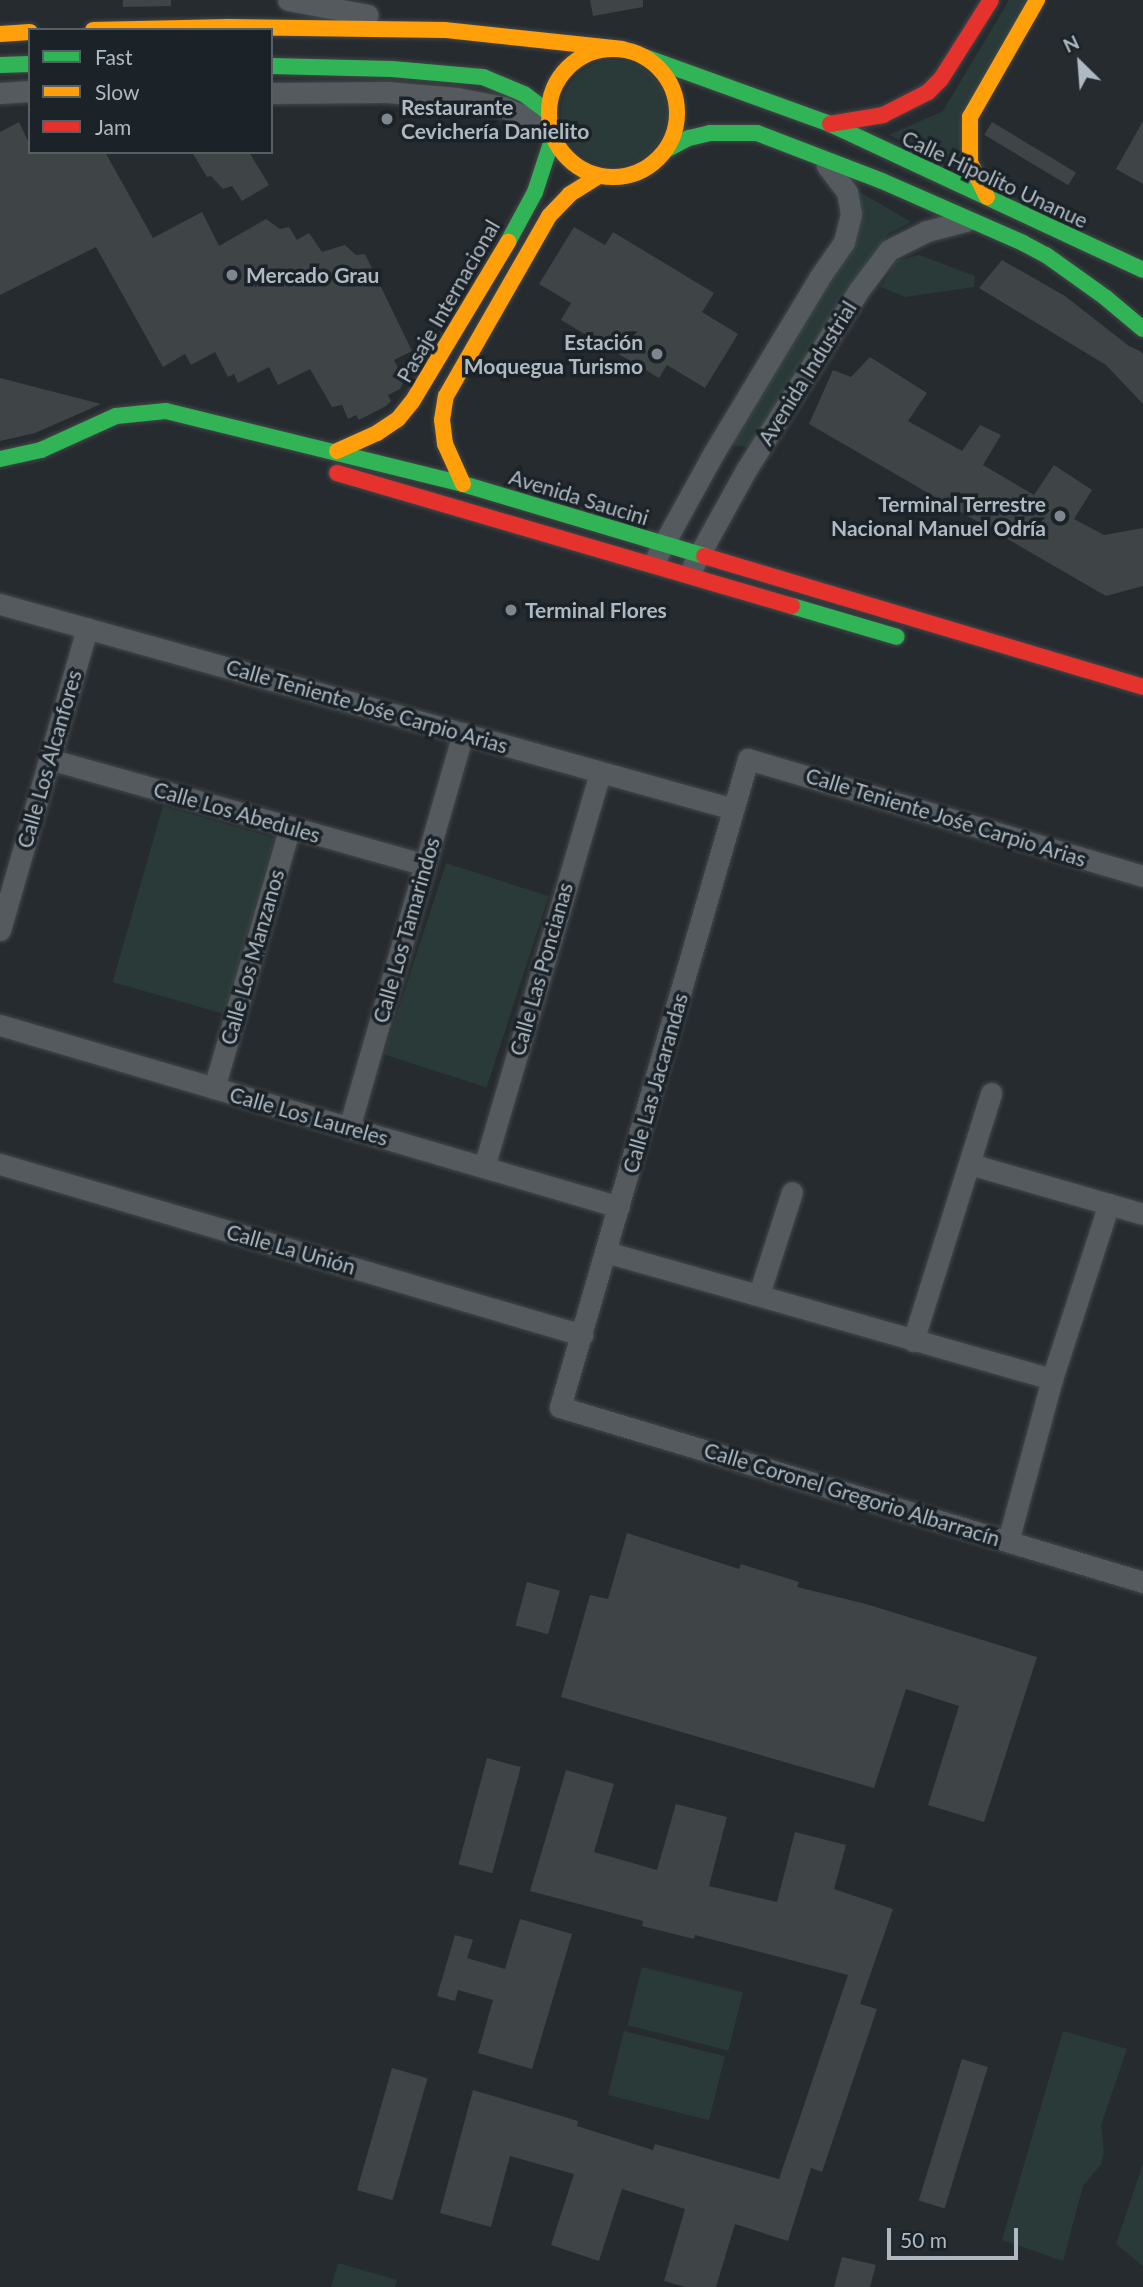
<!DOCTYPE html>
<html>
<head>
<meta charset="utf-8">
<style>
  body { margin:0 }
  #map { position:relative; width:1143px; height:2287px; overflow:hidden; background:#262b2f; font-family:Lato,sans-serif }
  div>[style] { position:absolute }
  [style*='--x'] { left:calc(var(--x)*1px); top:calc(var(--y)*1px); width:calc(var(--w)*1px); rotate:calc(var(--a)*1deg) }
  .green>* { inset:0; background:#293a38; transform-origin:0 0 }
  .round { border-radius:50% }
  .building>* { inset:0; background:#3f4447; transform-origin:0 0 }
  .roads { filter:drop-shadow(0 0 2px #43474a) drop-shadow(0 0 2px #43474a) }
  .street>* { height:21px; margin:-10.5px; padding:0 10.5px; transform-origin:10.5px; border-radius:10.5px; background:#555a5e }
  .fast>* { height:16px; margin:-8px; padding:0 8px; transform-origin:8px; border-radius:8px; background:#30b455 }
  .slow>* { height:16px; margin:-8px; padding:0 8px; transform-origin:8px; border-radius:8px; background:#ff9f0a }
  .slow>.ring { margin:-8px; padding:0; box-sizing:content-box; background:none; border:16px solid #ff9f0a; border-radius:50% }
  .jam>* { height:16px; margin:-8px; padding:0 8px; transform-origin:8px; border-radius:8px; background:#e5322d }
  .dots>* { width:19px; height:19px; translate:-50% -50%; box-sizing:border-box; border:4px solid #1b2329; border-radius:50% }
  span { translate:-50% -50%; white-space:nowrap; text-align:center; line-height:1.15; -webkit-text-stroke:7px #1b2329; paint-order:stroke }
  .poi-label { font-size:21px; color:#afb9c1; font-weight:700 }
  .left { translate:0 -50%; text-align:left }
  .right { translate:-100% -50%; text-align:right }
  .street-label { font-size:21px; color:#afb9c1 }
  .legend { position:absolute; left:28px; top:28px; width:245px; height:126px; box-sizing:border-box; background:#1b2329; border:2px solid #565f66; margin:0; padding:9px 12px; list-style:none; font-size:21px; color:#afb9c1 }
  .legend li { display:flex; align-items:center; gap:14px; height:35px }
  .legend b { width:35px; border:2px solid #565f66 }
  .north { position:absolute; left:1045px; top:28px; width:70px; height:70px; -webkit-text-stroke:5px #1b2329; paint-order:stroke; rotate:335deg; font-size:19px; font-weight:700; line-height:28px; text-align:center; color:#afb9c1 }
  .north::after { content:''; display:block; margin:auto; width:24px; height:32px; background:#afb9c1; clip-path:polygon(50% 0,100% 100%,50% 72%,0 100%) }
  .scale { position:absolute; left:887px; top:2228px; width:131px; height:32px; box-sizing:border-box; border:4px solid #afb9c1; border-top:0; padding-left:9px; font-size:21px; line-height:24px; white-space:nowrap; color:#afb9c1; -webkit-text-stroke:5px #1b2329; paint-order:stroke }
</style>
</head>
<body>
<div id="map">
  <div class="green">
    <i style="clip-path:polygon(1009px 0,1030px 0,958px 169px,889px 135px,943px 111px)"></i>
    <i class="round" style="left:561px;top:60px;width:106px;height:106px"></i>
    <i style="clip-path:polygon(853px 188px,911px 222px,888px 234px,749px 447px,728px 445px,855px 228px)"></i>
    <i style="clip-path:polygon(919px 255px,975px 276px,974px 287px,905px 297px,881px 287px,896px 261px)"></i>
    <i style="left:163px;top:806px;width:116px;height:183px;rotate:16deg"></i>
    <i style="left:446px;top:863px;width:108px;height:201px;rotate:18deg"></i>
    <i style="left:642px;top:1967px;width:104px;height:60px;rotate:14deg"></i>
    <i style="left:624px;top:2031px;width:104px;height:66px;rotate:14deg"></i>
    <i style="clip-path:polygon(1063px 2031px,1127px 2049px,1101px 2125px,1104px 2152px,1101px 2164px,1083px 2186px,1063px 2261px,1002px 2240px)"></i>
    <i style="clip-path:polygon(1143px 2164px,1143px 2266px,1116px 2244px)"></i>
    <i style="clip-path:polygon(338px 2263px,397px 2280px,395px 2287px,331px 2287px)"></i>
  </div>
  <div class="building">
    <i style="clip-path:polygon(123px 0,171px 0,171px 6px,123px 7px)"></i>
    <i style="clip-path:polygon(590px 0,643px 0,643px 7px,593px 16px)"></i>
    <i style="clip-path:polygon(1143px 121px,1143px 184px,1116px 169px)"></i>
    <i style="clip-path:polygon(19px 122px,30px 145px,30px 152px,105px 152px,153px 238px,202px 212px,219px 246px,266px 219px,280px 229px,289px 227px,297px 240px,309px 233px,322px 252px,345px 245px,356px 255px,365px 254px,412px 351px,394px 360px,404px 381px,400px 389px,388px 395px,391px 401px,386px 406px,359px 420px,356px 415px,348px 419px,342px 405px,332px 407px,310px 369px,278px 385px,269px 367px,238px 383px,234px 374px,228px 377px,215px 352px,191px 365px,185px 354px,163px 367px,96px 247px,0 295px,0 132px)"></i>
    <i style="left:992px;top:122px;width:98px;height:15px;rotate:31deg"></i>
    <i style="clip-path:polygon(192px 152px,249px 152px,269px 185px,242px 201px,232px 186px,223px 189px,211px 176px,207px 177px)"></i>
    <i style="clip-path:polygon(574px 227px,605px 245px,613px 232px,714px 293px,702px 312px,738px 334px,705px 388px,667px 365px,659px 378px,561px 320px,571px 303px,539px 284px)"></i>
    <i style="clip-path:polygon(1002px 260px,1065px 296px,1129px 346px,1140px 351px,1143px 354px,1143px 404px,1106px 365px,979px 288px)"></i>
    <i style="clip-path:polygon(870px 357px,927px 393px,908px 421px,962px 451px,980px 425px,1001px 435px,983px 465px,1034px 495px,1054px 465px,1092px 490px,1074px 519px,1104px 535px,1143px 528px,1143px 586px,1106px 596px,809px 424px,833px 370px,851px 377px)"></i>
    <i style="clip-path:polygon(0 378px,101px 404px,35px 433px,0 441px)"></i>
    <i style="clip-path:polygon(627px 1533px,739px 1569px,741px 1564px,799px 1582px,797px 1587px,866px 1604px,1037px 1657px,984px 1822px,928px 1805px,959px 1706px,906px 1689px,874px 1788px,561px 1697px,590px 1595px,608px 1599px)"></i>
    <i style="left:527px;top:1582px;width:34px;height:45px;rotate:15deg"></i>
    <i style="left:487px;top:1758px;width:35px;height:110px;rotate:15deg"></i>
    <i style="clip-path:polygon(566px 1770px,614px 1784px,594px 1852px,657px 1870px,676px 1804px,727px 1817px,709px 1886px,777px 1902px,795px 1832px,846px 1845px,834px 1889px,893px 1909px,860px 2004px,877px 2009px,822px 2172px,811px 2168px,788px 2241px,735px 2224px,716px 2287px,685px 2287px,664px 2281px,685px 2209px,622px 2189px,599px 2261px,551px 2245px,574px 2174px,510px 2156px,491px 2227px,440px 2213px,473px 2090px,578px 2121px,577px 2126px,653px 2150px,655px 2144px,779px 2179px,848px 1975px,695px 1935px,694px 1939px,642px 1926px,643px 1921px,530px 1891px)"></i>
    <i style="clip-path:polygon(520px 1919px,572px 1934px,532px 2069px,478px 2053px,493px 2000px,458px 1990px,455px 2001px,437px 1996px,455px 1935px,473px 1940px,467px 1958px,505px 1969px)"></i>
    <i style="left:962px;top:2059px;width:27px;height:148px;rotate:17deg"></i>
    <i style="left:392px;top:2068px;width:37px;height:127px;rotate:16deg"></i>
    <i style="clip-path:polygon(842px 2257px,876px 2265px,870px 2287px,834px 2287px)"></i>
  </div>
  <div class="roads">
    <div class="street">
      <i style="--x:288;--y:0;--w:81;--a:10.6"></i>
      <i style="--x:0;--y:93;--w:30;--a:-4"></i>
      <i style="--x:271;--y:93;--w:116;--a:-0.5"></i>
      <i style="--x:387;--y:92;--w:70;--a:4.9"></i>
      <i style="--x:457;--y:98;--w:47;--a:11.1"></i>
      <i style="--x:503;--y:107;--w:41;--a:22.8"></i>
      <i style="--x:657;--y:556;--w:116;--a:-61.2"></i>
      <i style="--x:713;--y:454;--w:205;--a:-58.9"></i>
      <i style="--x:819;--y:278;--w:44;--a:-55.2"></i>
      <i style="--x:844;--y:242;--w:29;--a:-76"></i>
      <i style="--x:851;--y:214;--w:22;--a:-100"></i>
      <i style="--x:847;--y:192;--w:34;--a:-127"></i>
      <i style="--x:693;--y:566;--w:110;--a:-61.1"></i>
      <i style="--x:746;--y:470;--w:213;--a:-57.9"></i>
      <i style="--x:859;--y:290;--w:50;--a:-53.1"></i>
      <i style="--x:889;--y:250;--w:42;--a:-26.6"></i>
      <i style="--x:927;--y:231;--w:40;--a:-14.4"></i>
      <i style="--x:0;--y:604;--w:761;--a:15.62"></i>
      <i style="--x:49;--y:759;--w:391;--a:15.7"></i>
      <i style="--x:1143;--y:876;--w:412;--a:-163.5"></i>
      <i style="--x:748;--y:759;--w:675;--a:106.18"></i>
      <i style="--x:560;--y:1407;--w:609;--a:16.71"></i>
      <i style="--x:0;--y:930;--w:314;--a:-73.9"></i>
      <i style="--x:0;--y:1025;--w:645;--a:16.38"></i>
      <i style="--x:214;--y:1088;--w:272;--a:-73.8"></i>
      <i style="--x:349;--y:1128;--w:411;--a:-73.9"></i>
      <i style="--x:0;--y:1164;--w:607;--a:16.37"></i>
      <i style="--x:970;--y:1164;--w:180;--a:16.1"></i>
      <i style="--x:484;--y:1167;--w:412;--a:-73.6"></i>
      <i style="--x:606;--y:1252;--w:464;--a:15.9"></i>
      <i style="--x:759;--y:1294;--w:107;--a:-72.1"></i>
      <i style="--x:913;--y:1341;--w:260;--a:-72.5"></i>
      <i style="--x:1008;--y:1541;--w:168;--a:-74.8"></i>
      <i style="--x:1052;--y:1379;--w:184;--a:-72"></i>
    </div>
    <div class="fast">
      <i style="--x:645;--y:57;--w:197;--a:19.9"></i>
      <i style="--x:830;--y:124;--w:345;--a:25"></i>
      <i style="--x:0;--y:65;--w:30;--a:-2"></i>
      <i style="--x:271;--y:66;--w:121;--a:1.4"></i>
      <i style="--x:392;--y:69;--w:91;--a:5"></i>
      <i style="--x:483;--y:77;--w:44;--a:22.5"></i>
      <i style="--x:524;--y:94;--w:31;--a:37"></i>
      <i style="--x:666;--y:150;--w:26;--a:-28"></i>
      <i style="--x:689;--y:138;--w:22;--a:-13"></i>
      <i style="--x:710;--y:133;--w:47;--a:0"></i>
      <i style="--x:757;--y:133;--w:134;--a:21"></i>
      <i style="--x:882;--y:181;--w:154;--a:23.7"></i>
      <i style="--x:1023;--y:243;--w:26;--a:28"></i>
      <i style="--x:1046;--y:255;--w:74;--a:35.6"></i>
      <i style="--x:1106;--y:298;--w:48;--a:40"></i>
      <i style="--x:508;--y:242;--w:57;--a:-61.6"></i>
      <i style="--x:535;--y:192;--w:58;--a:-71.9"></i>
      <i style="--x:0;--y:459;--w:42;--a:-12.4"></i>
      <i style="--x:41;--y:450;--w:82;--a:-24.4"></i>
      <i style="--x:116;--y:416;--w:50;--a:-5.7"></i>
      <i style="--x:166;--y:411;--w:306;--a:13.8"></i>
      <i style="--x:463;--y:484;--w:252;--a:16.6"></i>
      <i style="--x:792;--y:606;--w:109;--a:16.4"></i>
    </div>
    <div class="slow">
      <i style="--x:93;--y:30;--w:135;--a:-1.3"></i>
      <i style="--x:228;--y:27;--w:217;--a:0.8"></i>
      <i style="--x:445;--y:30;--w:178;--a:6.1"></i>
      <i style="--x:0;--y:34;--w:30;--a:-4"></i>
      <i class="ring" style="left:549px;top:49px;width:112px;height:112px"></i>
      <i style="--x:987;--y:197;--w:39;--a:-116"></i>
      <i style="--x:970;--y:162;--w:45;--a:-90"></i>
      <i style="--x:970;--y:117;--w:135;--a:-60.2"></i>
      <i style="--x:337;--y:451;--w:44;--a:-24.2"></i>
      <i style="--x:377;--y:433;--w:25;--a:-34"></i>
      <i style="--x:398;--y:419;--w:22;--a:-51"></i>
      <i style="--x:412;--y:402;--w:187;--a:-59"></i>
      <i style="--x:463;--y:484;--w:44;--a:-114.2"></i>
      <i style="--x:445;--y:444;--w:24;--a:-97"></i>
      <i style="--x:442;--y:420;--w:24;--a:-81"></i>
      <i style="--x:446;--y:396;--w:207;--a:-60.2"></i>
      <i style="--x:549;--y:216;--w:30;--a:-46"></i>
      <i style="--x:570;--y:194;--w:34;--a:-32"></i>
    </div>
    <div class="jam">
      <i style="--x:830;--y:124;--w:54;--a:-9.6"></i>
      <i style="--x:883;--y:115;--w:51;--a:-27.1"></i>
      <i style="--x:928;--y:92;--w:18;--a:-45"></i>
      <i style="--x:941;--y:79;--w:93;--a:-57.7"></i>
      <i style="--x:337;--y:473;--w:474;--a:16.3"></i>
      <i style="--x:704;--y:556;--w:458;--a:16.6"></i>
    </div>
  </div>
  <div class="dots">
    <i style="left:387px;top:119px;background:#7f878e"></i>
    <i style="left:232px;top:275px;background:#7f878e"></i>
    <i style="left:657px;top:354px;background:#7f878e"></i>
    <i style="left:1060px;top:516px;background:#7f878e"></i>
    <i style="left:511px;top:610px;background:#7f878e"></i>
  </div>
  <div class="poi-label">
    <span class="left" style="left:401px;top:119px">Restaurante<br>Cevichería Danielito</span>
    <span class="left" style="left:246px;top:275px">Mercado Grau</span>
    <span class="right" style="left:643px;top:354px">Estación<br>Moquegua Turismo</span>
    <span class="right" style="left:1046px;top:516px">Terminal Terrestre<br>Nacional Manuel Odría</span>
    <span class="left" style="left:525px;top:610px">Terminal Flores</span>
  </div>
  <div class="street-label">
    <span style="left:995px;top:179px;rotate:25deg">Calle Hipolito Unanue</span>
    <span style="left:448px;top:301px;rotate:-60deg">Pasaje Internacional</span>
    <span style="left:807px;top:373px;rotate:-58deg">Avenida Industrial</span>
    <span style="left:579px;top:497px;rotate:17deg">Avenida Saucini</span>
    <span style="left:367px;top:706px;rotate:16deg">Calle Teniente Jośe Carpio Arias</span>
    <span style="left:49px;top:759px;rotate:-74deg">Calle Los Alcanfores</span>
    <span style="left:237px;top:812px;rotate:16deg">Calle Los Abedules</span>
    <span style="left:946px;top:817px;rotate:17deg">Calle Teniente Jośe Carpio Arias</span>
    <span style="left:406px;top:930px;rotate:-74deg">Calle Los Tamarindos</span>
    <span style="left:252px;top:957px;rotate:-74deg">Calle Los Manzanos</span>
    <span style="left:541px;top:969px;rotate:-74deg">Calle Las Poncianas</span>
    <span style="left:655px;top:1083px;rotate:-74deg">Calle Las Jacarandas</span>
    <span style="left:309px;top:1116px;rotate:16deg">Calle Los Laureles</span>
    <span style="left:291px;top:1249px;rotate:16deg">Calle La Unión</span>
    <span style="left:852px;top:1494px;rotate:17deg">Calle Coronel Gregorio Albarracín</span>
  </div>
  <ul class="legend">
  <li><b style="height:9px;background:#30b455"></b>Fast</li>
  <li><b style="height:9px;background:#ff9f0a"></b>Slow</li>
  <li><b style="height:9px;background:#e5322d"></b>Jam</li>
  </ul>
  <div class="north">N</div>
  <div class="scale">50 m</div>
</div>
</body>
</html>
